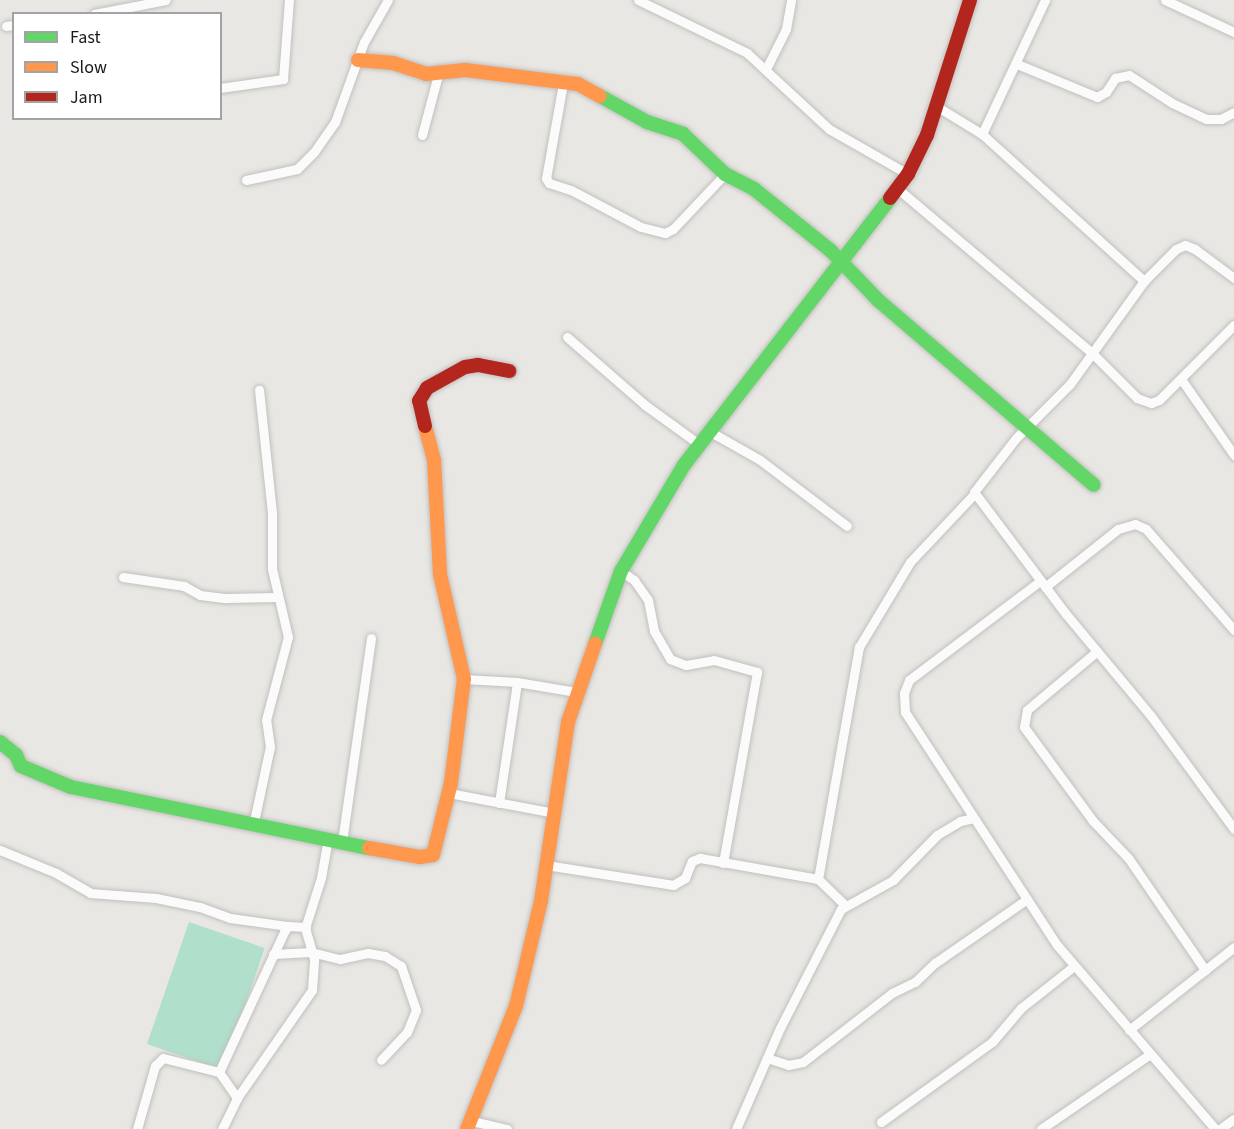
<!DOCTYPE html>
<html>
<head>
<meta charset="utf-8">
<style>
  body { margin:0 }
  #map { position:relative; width:1234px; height:1129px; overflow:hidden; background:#e9e7e3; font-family:"Source Sans 3",sans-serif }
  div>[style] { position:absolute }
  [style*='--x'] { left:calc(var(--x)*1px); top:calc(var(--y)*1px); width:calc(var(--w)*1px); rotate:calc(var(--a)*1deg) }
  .pitch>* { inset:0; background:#b0dfcc; transform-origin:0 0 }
  .roads { filter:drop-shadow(0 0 2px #c1c0bf) drop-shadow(0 0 2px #c1c0bf) }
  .street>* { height:9px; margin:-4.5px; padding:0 4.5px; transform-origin:4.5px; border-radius:4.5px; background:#fcfbfb }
  .fast>* { height:14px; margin:-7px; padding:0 7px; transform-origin:7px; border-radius:7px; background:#63d668 }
  .slow>* { height:14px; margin:-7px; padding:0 7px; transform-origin:7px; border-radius:7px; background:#ff974d }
  .jam>* { height:14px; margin:-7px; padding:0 7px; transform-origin:7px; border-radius:7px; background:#b3261e }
  span { translate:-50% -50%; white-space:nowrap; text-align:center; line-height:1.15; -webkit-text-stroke:4.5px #fff; paint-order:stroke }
  .legend { position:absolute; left:12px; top:12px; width:210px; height:108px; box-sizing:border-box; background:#fff; border:2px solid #a3a3a3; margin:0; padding:8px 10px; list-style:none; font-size:18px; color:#1a1a1a }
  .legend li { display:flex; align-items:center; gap:12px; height:30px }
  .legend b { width:30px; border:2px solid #a3a3a3 }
</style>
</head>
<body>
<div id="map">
  <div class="pitch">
    <i style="left:189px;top:922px;width:80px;height:129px;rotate:19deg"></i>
  </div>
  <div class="roads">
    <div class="street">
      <i style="--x:638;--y:0;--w:121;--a:25.9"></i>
      <i style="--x:747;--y:53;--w:112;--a:42.8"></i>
      <i style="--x:829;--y:129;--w:91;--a:29.7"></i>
      <i style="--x:1165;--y:0;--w:76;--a:24.9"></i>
      <i style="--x:94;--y:14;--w:73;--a:-11"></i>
      <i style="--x:6;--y:26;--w:8;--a:-7"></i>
      <i style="--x:1017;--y:64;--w:87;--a:22.4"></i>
      <i style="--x:1097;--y:97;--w:10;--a:-29"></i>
      <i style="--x:1106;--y:92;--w:17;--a:-57"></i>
      <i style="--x:1115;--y:78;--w:14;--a:-12"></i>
      <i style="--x:1129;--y:75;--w:51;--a:33.1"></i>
      <i style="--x:1172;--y:103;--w:38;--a:25"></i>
      <i style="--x:1207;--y:119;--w:14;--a:0"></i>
      <i style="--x:1221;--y:119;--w:15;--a:-28"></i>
      <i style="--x:766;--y:69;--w:45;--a:-63.4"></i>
      <i style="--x:786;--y:29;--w:29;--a:-80"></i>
      <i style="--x:563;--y:83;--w:97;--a:100.1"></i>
      <i style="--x:546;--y:178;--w:6;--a:59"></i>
      <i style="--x:549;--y:183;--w:23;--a:18"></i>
      <i style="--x:571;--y:190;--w:79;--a:27.9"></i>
      <i style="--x:641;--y:227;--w:25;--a:14"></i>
      <i style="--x:665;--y:233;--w:9;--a:-27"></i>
      <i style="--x:673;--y:229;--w:76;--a:-46.6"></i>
      <i style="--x:220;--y:88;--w:64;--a:-8.1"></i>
      <i style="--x:283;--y:79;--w:79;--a:-85.7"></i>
      <i style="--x:936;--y:106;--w:54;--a:31.3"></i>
      <i style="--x:982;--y:134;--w:219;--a:42.2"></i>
      <i style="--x:982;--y:134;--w:148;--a:-64.8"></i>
      <i style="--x:422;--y:135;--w:66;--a:-75.1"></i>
      <i style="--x:246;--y:180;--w:52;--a:-12.2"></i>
      <i style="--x:297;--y:169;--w:24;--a:-45"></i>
      <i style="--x:314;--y:152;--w:37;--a:-55"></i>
      <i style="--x:335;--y:122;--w:85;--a:-70.1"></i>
      <i style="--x:364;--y:42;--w:48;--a:-60.3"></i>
      <i style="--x:898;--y:189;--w:254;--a:40.2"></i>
      <i style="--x:1092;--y:353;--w:64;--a:45"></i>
      <i style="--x:1137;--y:398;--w:15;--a:20"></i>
      <i style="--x:1151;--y:403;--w:9;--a:-21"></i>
      <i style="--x:1159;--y:400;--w:106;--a:-45"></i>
      <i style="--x:1234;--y:278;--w:49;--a:-143.4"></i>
      <i style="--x:1195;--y:249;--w:11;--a:-158"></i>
      <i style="--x:1185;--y:245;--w:10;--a:156"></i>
      <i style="--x:1176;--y:249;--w:45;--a:135"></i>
      <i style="--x:1144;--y:281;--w:127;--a:125.7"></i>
      <i style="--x:1070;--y:384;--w:76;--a:135"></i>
      <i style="--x:1016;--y:438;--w:68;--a:127.9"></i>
      <i style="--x:974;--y:492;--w:153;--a:53"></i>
      <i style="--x:1066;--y:614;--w:133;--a:50.2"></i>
      <i style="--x:1151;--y:716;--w:140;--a:53.7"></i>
      <i style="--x:567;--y:337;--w:103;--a:41.1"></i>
      <i style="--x:645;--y:405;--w:68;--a:36"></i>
      <i style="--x:1181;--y:379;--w:93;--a:55.1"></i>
      <i style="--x:709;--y:431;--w:59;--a:29.6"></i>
      <i style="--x:760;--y:460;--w:109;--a:37.2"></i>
      <i style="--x:621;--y:571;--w:16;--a:35"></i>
      <i style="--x:634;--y:580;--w:24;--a:55"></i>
      <i style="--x:648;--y:600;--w:32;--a:79"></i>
      <i style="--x:654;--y:631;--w:32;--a:60"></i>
      <i style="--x:670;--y:659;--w:17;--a:21"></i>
      <i style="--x:686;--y:665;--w:28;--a:-10"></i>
      <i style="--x:714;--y:660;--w:45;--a:15.6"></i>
      <i style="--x:757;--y:672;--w:194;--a:100.1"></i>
      <i style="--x:123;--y:577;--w:62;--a:8.4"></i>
      <i style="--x:184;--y:586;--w:18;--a:29"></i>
      <i style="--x:200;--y:595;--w:26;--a:7"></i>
      <i style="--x:226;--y:598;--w:50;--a:-1.1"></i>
      <i style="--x:1040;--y:581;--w:164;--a:142.9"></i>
      <i style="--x:909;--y:680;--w:14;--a:111"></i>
      <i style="--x:904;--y:693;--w:19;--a:87"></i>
      <i style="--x:905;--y:712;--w:278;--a:56.9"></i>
      <i style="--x:1057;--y:945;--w:243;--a:49.3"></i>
      <i style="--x:1045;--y:587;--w:93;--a:-38.5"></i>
      <i style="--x:1118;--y:529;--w:18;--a:-16"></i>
      <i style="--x:1135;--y:524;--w:12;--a:24"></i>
      <i style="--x:1146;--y:529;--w:134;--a:48.9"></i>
      <i style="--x:1096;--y:652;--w:90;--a:140"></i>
      <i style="--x:1027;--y:710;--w:17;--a:100"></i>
      <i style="--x:1024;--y:727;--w:117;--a:53.7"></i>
      <i style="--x:1093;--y:821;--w:52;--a:46.5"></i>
      <i style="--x:1129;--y:859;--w:135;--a:55.6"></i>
      <i style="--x:464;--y:679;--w:53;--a:3.2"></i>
      <i style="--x:517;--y:682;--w:60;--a:9.6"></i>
      <i style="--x:449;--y:793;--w:108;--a:10.7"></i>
      <i style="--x:499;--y:803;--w:122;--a:-81.5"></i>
      <i style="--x:253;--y:826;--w:81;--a:-77.9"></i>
      <i style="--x:270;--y:747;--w:27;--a:-98"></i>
      <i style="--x:266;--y:720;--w:86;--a:-75.2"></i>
      <i style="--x:288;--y:637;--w:70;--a:-103.2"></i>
      <i style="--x:272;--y:569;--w:56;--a:-90"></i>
      <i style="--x:272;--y:513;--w:124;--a:-96"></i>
      <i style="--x:342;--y:842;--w:206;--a:-81.9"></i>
      <i style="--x:0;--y:850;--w:61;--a:22.3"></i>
      <i style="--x:56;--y:873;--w:39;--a:30"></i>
      <i style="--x:90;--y:893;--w:66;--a:4.3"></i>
      <i style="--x:156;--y:898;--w:45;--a:11.6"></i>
      <i style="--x:200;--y:907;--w:32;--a:20"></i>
      <i style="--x:230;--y:918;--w:59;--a:7.9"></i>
      <i style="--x:546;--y:865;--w:129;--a:8.9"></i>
      <i style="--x:673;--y:885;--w:14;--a:-30"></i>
      <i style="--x:685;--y:878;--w:18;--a:-68"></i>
      <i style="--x:692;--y:861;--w:9;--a:-21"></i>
      <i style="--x:700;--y:858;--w:120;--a:10.1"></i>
      <i style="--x:818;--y:879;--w:37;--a:44"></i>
      <i style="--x:818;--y:879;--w:236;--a:-80"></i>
      <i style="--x:859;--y:647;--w:99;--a:-59"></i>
      <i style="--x:910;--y:562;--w:93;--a:-46.7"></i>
      <i style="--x:273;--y:954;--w:38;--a:-3"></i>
      <i style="--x:311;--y:952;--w:30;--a:14"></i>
      <i style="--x:340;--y:959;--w:29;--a:-12"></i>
      <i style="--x:368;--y:953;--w:17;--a:10"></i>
      <i style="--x:385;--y:956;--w:19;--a:32"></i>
      <i style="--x:401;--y:966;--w:46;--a:71.2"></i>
      <i style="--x:416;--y:1010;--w:24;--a:112"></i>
      <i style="--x:407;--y:1032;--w:38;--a:133"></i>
      <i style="--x:1129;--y:1030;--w:134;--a:-38.3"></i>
      <i style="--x:767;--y:1058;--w:22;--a:18"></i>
      <i style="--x:788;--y:1065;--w:15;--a:-11"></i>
      <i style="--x:803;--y:1062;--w:113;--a:-37.8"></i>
      <i style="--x:892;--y:993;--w:25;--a:-26"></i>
      <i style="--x:915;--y:982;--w:28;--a:-44"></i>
      <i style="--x:935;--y:963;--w:112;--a:-34.8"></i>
      <i style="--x:219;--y:1072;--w:154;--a:-65.1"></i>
      <i style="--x:284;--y:932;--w:7;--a:-56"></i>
      <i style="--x:288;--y:926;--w:18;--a:3"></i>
      <i style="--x:472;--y:1121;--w:36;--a:13"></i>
      <i style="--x:881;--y:1122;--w:137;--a:-35.8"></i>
      <i style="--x:992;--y:1042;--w:45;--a:-49.5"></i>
      <i style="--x:1021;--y:1008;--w:68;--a:-38.4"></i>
      <i style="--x:137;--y:1129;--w:66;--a:-74.1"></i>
      <i style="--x:155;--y:1066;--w:11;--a:-45"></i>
      <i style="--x:163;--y:1058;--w:58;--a:14"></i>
      <i style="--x:219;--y:1072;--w:32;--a:55"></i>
      <i style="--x:222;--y:1129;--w:34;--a:-64"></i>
      <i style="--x:237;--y:1098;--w:131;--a:-55.2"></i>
      <i style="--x:312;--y:990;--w:31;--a:-86"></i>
      <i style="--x:314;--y:959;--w:32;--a:-106"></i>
      <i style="--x:305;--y:928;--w:52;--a:-72.3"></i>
      <i style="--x:321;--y:878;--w:39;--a:-80"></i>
      <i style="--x:736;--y:1129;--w:110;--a:-66.5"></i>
      <i style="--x:780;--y:1028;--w:134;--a:-62.9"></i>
      <i style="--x:841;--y:909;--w:60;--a:-29.1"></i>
      <i style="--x:893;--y:880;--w:63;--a:-45.6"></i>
      <i style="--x:937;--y:835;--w:27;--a:-31"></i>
      <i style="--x:960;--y:821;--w:14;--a:-12"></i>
      <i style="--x:1041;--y:1129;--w:132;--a:-34.5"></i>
      <i style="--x:1220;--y:1129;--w:17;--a:-36"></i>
    </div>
    <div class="fast">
      <i style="--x:600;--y:96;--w:54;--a:29"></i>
      <i style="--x:647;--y:122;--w:38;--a:18"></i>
      <i style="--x:683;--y:134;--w:58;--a:43.6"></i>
      <i style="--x:725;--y:174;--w:33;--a:27"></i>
      <i style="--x:754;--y:189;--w:99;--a:38.8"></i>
      <i style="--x:831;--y:251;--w:68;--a:46.2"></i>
      <i style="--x:878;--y:300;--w:284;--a:40.6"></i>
      <i style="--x:595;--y:644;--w:77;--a:-70.4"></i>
      <i style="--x:621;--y:571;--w:123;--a:-59.3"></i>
      <i style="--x:684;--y:465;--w:337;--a:-52.3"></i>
      <i style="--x:0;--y:742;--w:21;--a:39"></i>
      <i style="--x:16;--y:755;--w:12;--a:66"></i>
      <i style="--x:21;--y:766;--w:54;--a:22.8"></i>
      <i style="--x:71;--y:787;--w:304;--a:11.6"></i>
    </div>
    <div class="slow">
      <i style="--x:358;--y:60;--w:35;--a:5"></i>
      <i style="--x:393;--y:63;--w:35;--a:18"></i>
      <i style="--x:426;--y:74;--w:39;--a:-6"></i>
      <i style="--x:465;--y:70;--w:114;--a:7.1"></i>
      <i style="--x:578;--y:84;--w:25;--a:29"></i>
      <i style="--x:369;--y:848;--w:52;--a:10"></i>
      <i style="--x:420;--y:857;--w:13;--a:-9"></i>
      <i style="--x:433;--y:855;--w:74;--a:-76"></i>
      <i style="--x:451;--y:783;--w:105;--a:-82.9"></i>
      <i style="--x:464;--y:679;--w:108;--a:-102.9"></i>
      <i style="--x:440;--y:574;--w:114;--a:-93"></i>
      <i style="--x:434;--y:460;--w:35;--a:-105"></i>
      <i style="--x:467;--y:1129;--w:132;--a:-68.3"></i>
      <i style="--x:516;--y:1006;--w:108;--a:-76.6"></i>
      <i style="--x:541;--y:901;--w:181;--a:-81.4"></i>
      <i style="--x:568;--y:722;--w:83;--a:-70.9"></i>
    </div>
    <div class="jam">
      <i style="--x:890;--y:198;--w:30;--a:-53"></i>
      <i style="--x:908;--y:174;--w:43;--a:-64"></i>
      <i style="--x:927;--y:135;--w:142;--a:-72.3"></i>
      <i style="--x:425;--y:426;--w:26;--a:-103"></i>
      <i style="--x:419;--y:401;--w:15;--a:-58"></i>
      <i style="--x:427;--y:388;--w:43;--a:-28.9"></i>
      <i style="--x:465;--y:367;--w:13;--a:-9"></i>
      <i style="--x:478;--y:365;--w:32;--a:11"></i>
    </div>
  </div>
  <ul class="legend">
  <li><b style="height:8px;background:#63d668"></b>Fast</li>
  <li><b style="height:8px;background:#ff974d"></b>Slow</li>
  <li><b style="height:8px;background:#b3261e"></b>Jam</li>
  </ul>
</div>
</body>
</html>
